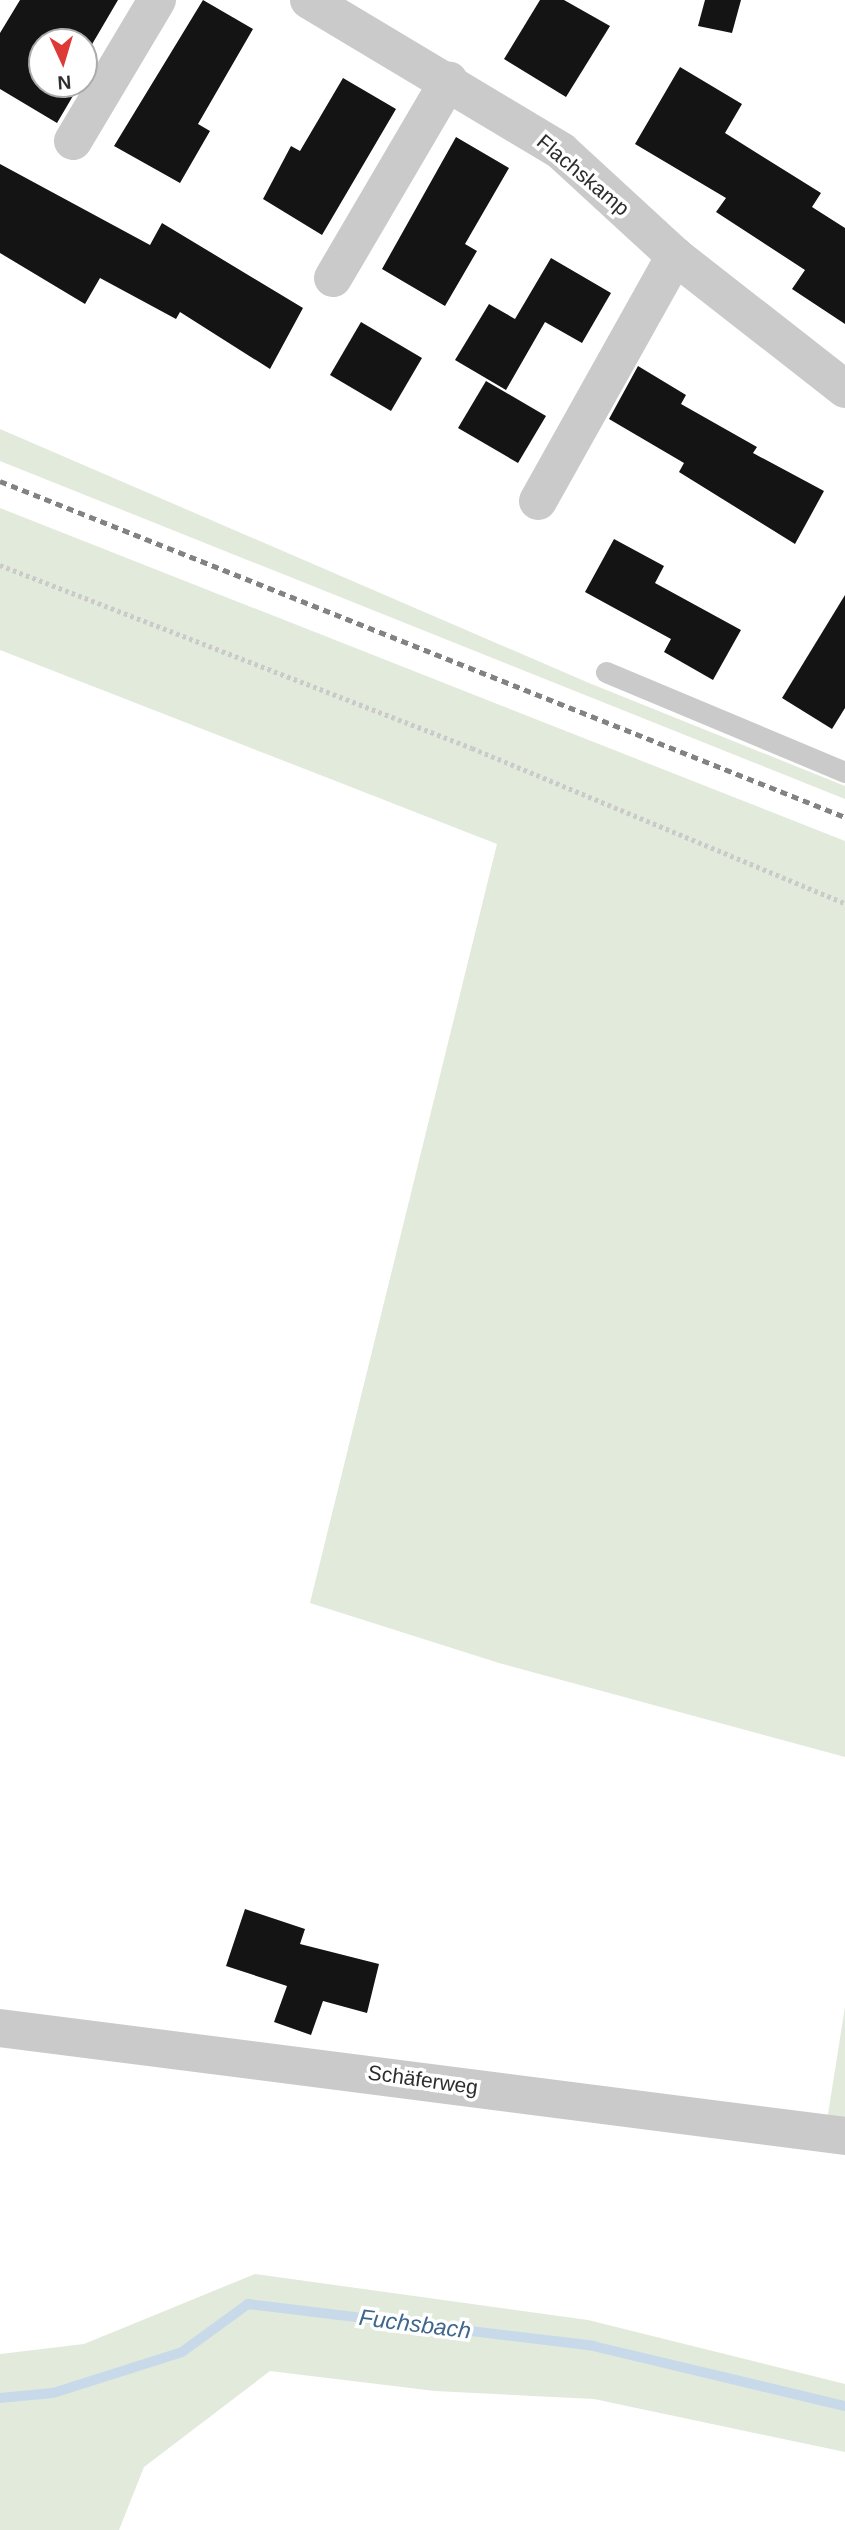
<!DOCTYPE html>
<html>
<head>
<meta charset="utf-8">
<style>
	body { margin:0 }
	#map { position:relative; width:845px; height:2530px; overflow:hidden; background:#fff; font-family:Arial,sans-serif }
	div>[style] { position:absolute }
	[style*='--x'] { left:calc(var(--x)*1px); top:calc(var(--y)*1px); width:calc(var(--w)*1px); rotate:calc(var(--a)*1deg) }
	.green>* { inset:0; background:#e2eadb }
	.stream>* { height:10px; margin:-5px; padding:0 5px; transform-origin:5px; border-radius:5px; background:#c8daea }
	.building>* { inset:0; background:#141414 }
	.path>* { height:4.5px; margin-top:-2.25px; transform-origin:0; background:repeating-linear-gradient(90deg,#cacaca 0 3.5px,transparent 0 7px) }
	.service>* { height:21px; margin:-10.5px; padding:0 10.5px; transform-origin:10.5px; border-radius:10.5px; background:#cacaca }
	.minor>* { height:38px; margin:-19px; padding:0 19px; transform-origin:19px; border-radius:19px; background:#cacaca }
	.rail>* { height:5px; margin-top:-2.5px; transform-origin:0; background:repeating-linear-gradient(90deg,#828282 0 7px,transparent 0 12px) }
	span { translate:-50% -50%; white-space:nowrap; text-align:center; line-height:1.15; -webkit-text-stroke:7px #fff; paint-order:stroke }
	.street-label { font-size:21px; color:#2d2d2d }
	.water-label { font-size:23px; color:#3f678c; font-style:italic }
	.north { position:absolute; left:28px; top:28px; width:70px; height:70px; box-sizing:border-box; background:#fff; border:2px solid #ababab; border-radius:50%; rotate:176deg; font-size:19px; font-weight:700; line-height:28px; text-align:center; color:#2d2d2d }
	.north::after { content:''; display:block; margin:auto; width:24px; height:32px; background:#dd3a37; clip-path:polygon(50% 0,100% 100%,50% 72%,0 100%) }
</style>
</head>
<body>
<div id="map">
	<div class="green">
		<div style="clip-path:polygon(0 429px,589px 683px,845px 786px,845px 799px,0 461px)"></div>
		<div style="clip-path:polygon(0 508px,845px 841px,845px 1757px,499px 1663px,310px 1603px,497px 844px,0 650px)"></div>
		<div style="clip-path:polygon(845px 2007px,845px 2136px,825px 2133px)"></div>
		<div style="clip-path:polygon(255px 2274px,588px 2320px,845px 2384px,845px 2452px,594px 2399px,435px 2391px,270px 2371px,144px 2467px,119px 2530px,0 2530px,0 2354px,84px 2344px)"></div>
	</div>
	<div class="stream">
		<div style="--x:0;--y:2398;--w:53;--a:-5.4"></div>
		<div style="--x:53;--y:2393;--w:135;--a:-17.6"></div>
		<div style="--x:182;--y:2352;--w:82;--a:-36"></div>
		<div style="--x:248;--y:2304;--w:348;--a:6.9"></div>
		<div style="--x:593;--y:2346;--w:259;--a:13.4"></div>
	</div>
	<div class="building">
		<div style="clip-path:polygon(20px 0,118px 0,84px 58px,84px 42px,42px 42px,42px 84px,80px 84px,57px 123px,0 89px,0 33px)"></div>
		<div style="clip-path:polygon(203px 0,253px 29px,198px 124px,210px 131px,180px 183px,114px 146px)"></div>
		<div style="clip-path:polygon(540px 0,564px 0,610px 26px,566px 97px,504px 59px)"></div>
		<div style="clip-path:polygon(705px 0,741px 0,732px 33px,698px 26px)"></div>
		<div style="clip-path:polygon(680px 67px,742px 104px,725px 133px,821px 193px,812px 207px,845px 228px,845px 324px,792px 289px,805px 270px,716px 212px,726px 198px,635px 144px)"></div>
		<div style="clip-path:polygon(343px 78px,396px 109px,322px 235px,263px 199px,291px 146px,300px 151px)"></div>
		<div style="clip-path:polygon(456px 137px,509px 168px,465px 244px,477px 251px,445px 306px,382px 269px)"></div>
		<div style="clip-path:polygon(0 164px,150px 245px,162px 223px,303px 308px,270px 369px,180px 312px,176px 319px,100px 278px,85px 304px,0 253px)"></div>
		<div style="clip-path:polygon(551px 258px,611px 293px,582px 343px,545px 322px,506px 390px,455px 360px,489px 304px,515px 319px)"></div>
		<div style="clip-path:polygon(361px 322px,422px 358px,391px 411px,330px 375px)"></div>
		<div style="clip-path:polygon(638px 366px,686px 395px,681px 404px,757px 447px,753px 453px,824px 491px,795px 544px,679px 472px,684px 463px,609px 419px)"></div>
		<div style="clip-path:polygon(486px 381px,546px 416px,518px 463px,458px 428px)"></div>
		<div style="clip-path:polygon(614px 539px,664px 566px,655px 583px,741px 630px,713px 680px,664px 652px,671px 639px,585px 592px)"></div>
		<div style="clip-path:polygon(845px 595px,845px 708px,832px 729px,782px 698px)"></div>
		<div style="clip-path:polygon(245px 1909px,305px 1929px,300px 1944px,379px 1964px,367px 2013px,323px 2001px,311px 2035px,274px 2022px,287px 1986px,226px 1966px)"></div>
	</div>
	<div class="path">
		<div style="--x:0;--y:565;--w:506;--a:21.19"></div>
		<div style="--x:472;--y:748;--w:404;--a:22.6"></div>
	</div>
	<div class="service">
		<div style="--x:606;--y:672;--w:259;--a:22.7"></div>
	</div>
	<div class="minor">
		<div style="--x:309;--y:0;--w:294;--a:30.9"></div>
		<div style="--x:561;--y:151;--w:155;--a:42.6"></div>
		<div style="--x:675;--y:256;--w:216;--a:38"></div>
		<div style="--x:73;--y:141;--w:164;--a:-59.2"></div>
		<div style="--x:333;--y:278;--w:229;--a:-59.6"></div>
		<div style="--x:538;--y:501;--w:281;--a:-60.8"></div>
		<div style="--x:0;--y:2028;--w:852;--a:7.28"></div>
	</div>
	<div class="rail">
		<div style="--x:0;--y:481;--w:909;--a:21.68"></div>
	</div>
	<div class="street-label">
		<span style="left:583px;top:175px;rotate:40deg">Flachskamp</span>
		<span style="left:423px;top:2080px;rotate:8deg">Schäferweg</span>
	</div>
	<div class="water-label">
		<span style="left:415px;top:2324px;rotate:7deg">Fuchsbach</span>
	</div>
	<div class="north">N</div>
</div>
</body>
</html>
